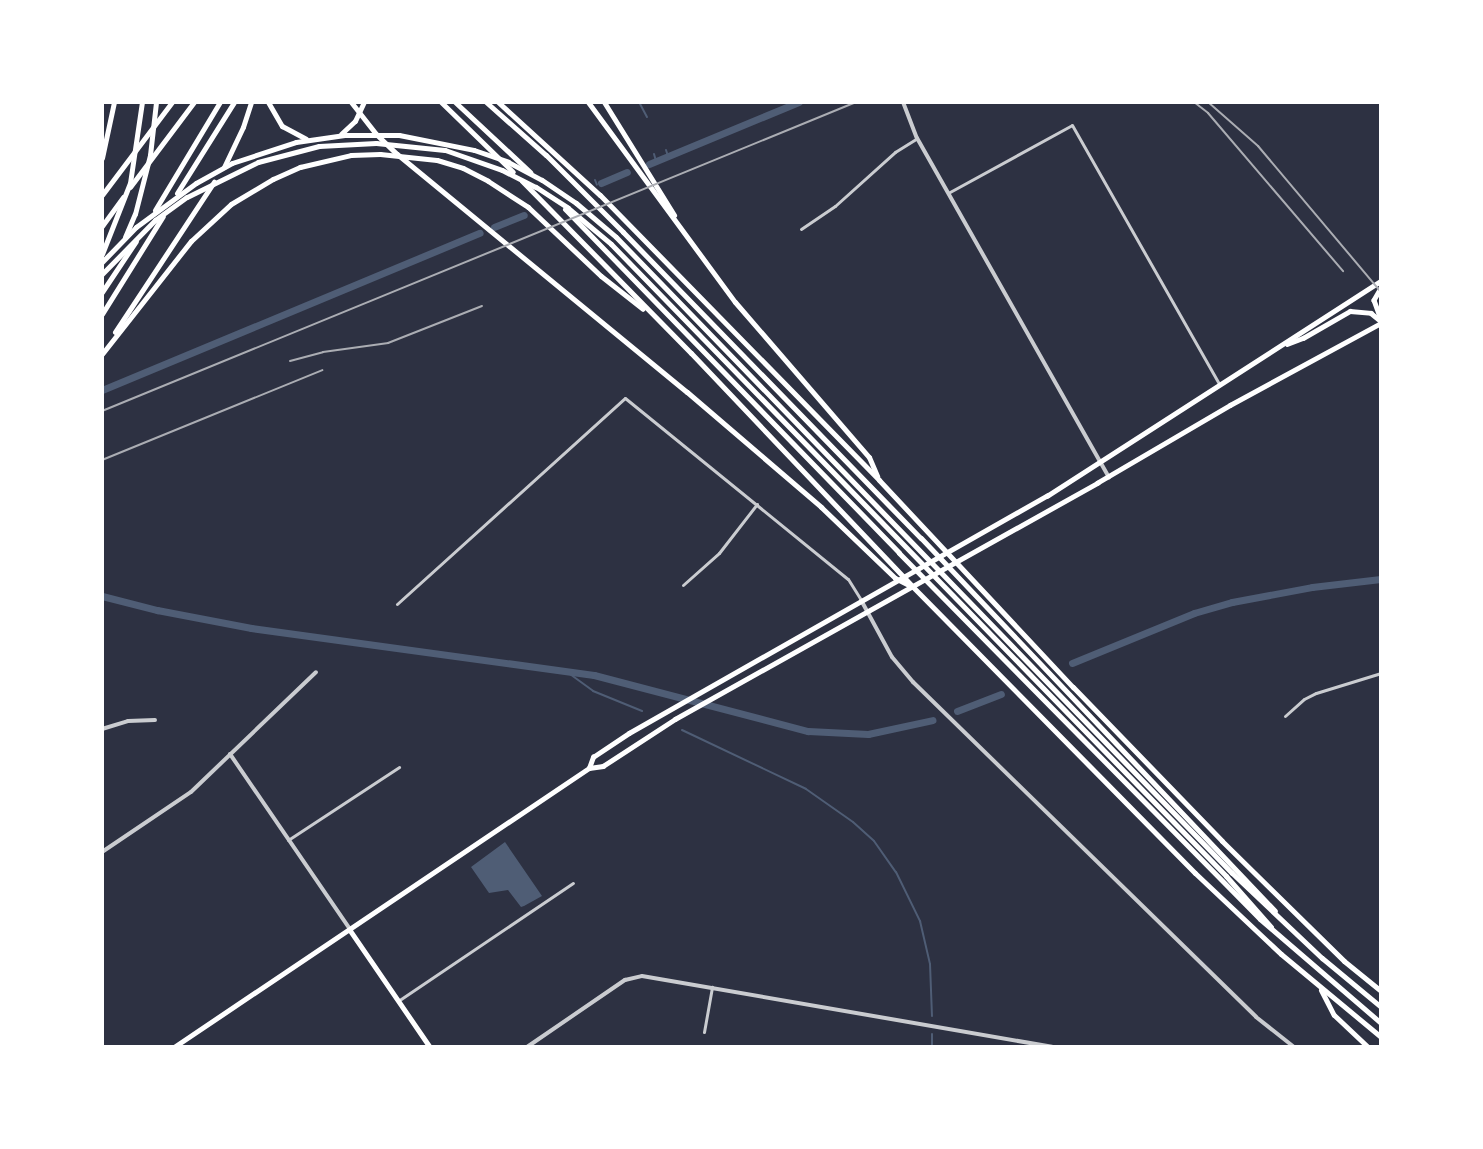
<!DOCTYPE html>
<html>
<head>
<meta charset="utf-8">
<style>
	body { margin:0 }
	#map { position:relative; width:1483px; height:1149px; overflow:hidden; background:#2d3142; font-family:"PT Sans",sans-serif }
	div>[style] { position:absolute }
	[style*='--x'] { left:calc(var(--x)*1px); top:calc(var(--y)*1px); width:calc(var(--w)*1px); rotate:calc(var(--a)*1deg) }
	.water>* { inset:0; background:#4f5d75 }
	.stream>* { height:2px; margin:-1px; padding:0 1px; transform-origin:1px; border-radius:1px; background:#4f5d75 }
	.canal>* { height:7px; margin:-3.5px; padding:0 3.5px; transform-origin:3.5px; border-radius:3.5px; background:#4f5d75 }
	.minor>* { height:3px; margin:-1.5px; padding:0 1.5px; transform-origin:1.5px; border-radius:1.5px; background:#caccd0 }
	.tertiary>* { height:4px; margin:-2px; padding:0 2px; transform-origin:2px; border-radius:2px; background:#caccd0 }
	.secondary>* { height:4.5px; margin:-2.25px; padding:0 2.25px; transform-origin:2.25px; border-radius:2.25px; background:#fff }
	.primary>* { height:4.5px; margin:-2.25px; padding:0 2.25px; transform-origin:2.25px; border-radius:2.25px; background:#fff }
	.motorway>* { height:5px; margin:-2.5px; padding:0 2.5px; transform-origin:2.5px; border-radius:2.5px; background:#fff }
	.rail>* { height:2px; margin:-1px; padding:0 1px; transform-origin:1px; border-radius:1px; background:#abadb3 }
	span { translate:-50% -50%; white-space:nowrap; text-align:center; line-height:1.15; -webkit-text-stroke:5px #fff; paint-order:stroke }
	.frame { position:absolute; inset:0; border:104px solid #fff; pointer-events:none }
</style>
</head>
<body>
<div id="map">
	<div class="water">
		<div style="clip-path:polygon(505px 842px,542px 896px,524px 906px,521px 907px,508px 890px,489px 893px,471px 867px)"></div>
	</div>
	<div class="stream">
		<div style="--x:639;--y:102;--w:17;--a:62"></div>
		<div style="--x:666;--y:150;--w:6;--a:72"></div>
		<div style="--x:654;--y:154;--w:7;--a:74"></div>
		<div style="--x:595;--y:180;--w:5;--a:68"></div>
		<div style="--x:563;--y:669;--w:37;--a:36"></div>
		<div style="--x:593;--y:691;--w:53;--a:22.2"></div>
		<div style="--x:682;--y:730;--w:137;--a:25.4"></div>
		<div style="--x:806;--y:789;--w:57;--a:35.1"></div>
		<div style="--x:853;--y:822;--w:28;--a:42"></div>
		<div style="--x:874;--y:841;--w:38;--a:55"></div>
		<div style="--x:896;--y:872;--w:55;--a:63.9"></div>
		<div style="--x:920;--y:921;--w:44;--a:76.9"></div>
		<div style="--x:930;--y:964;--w:52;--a:87.8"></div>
		<div style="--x:932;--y:1047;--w:13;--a:-90"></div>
	</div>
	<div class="canal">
		<div style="--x:649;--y:164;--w:162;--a:-22.5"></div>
		<div style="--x:601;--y:183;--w:28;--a:-23"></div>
		<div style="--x:494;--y:227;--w:32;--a:-22"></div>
		<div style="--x:102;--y:390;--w:409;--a:-22.6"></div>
		<div style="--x:102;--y:596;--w:57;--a:14.3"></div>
		<div style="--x:157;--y:610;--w:96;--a:10.8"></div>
		<div style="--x:251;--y:628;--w:346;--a:7.8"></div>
		<div style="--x:594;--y:675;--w:221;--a:14.7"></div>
		<div style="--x:808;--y:731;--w:60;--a:2.9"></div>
		<div style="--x:868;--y:734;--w:66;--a:-12.2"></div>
		<div style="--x:1072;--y:663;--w:132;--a:-22.3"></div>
		<div style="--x:1194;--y:613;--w:40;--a:-16"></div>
		<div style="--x:1232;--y:602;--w:81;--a:-10.6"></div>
		<div style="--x:1312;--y:587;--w:69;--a:-6.6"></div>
		<div style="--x:957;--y:711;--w:47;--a:-21.1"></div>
	</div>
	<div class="minor">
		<div style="--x:948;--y:193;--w:141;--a:-28.7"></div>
		<div style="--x:1072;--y:125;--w:298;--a:60.4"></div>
		<div style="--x:801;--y:229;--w:41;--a:-34.1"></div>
		<div style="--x:835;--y:206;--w:81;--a:-42"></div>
		<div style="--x:895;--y:152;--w:26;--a:-32"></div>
		<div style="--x:683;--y:585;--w:48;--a:-41.6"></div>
		<div style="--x:719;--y:553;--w:62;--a:-52.2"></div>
		<div style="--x:397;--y:604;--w:307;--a:-42.1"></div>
		<div style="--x:625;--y:398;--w:287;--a:39.1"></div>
		<div style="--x:848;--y:579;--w:25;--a:58"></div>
		<div style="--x:1285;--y:716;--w:25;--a:-42"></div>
		<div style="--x:1304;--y:699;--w:13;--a:-27"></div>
		<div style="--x:1316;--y:693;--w:68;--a:-17.1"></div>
		<div style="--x:288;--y:840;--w:133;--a:-33.3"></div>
		<div style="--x:398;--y:1001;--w:211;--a:-34"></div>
		<div style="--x:704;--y:1032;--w:46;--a:-79.9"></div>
	</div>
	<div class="tertiary">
		<div style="--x:903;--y:102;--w:39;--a:69"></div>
		<div style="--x:917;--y:138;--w:390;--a:60.5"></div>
		<div style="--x:861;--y:600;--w:65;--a:61.5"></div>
		<div style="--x:892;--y:657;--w:33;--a:50"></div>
		<div style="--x:913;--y:682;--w:479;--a:44.3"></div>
		<div style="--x:1256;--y:1017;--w:48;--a:38.3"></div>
		<div style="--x:102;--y:729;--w:27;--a:-17"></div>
		<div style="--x:128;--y:721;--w:27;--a:-2"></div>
		<div style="--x:230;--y:754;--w:212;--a:55.6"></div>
		<div style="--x:102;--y:852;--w:107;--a:-34"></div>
		<div style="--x:191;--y:792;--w:173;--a:-43.8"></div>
		<div style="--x:527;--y:1047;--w:119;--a:-34.4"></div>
		<div style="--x:625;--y:980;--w:17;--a:-13"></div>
		<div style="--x:642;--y:976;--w:416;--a:9.8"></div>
	</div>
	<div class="secondary">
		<div style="--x:350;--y:930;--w:142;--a:55.6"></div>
	</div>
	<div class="primary">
		<div style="--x:1381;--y:288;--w:14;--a:120"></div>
		<div style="--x:1374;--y:300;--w:20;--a:70"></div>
		<div style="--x:1287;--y:344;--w:17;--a:-21"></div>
		<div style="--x:1303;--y:338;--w:54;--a:-29.9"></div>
		<div style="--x:1350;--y:311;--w:21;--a:5"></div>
		<div style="--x:1371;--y:313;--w:13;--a:39"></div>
		<div style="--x:589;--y:768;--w:12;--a:-70"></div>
		<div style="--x:593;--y:757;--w:43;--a:-33.7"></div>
		<div style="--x:629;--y:733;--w:481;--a:-29.6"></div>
		<div style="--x:1047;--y:496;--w:397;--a:-32.8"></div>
		<div style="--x:174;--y:1047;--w:500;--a:-33.91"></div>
		<div style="--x:589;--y:768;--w:14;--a:-8"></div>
		<div style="--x:603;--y:766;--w:86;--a:-33.1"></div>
		<div style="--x:675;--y:719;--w:484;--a:-29.2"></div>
		<div style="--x:1097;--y:483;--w:154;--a:-30.4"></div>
		<div style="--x:1230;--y:405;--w:172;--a:-28.5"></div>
	</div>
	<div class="motorway">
		<div style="--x:268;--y:102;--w:28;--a:60"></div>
		<div style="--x:282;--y:126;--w:27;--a:28"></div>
		<div style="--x:351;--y:102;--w:41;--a:52"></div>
		<div style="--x:376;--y:134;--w:29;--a:44"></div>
		<div style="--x:397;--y:154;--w:375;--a:39.4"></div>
		<div style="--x:687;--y:392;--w:177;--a:40.6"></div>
		<div style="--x:821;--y:507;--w:103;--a:43.8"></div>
		<div style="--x:895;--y:578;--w:16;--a:27"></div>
		<div style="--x:441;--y:102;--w:100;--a:44.2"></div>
		<div style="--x:455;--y:102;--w:103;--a:43"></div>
		<div style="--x:486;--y:102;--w:80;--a:41.5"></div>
		<div style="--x:546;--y:155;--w:109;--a:45"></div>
		<div style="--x:623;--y:232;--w:427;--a:45.8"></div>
		<div style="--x:921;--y:538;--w:514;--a:46.5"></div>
		<div style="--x:498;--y:102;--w:138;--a:42.4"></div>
		<div style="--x:600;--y:195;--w:399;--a:45.6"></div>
		<div style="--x:879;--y:480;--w:284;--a:46.9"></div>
		<div style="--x:1073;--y:687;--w:214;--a:45.9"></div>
		<div style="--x:1222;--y:841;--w:171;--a:44.5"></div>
		<div style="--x:1344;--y:961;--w:48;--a:39"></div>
		<div style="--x:588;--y:102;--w:248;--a:53.7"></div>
		<div style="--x:735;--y:302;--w:205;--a:49.2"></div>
		<div style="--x:869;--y:457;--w:21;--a:67"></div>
		<div style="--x:604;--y:102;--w:133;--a:58.2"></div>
		<div style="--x:341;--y:134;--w:19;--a:-43"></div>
		<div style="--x:355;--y:121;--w:21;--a:-65"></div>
		<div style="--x:102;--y:158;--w:57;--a:-77.9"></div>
		<div style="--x:224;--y:167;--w:44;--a:-64.6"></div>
		<div style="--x:243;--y:127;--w:26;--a:-72"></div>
		<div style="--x:522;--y:181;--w:241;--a:45.5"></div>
		<div style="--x:691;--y:353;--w:321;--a:46.5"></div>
		<div style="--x:912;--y:586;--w:403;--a:45.4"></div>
		<div style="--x:1195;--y:873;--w:118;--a:43.3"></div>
		<div style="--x:1281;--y:954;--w:130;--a:39.7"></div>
		<div style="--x:130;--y:187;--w:106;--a:-53"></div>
		<div style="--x:177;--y:193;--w:107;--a:-57.9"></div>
		<div style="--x:102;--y:195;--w:116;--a:-53"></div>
		<div style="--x:565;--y:209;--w:479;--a:45.8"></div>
		<div style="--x:899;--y:553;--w:514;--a:45.39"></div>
		<div style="--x:1260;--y:919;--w:160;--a:40.7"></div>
		<div style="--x:155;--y:210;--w:126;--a:-59"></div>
		<div style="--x:102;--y:226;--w:36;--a:-54"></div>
		<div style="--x:125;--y:237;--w:25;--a:-67"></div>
		<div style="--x:135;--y:214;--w:61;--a:-75.7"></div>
		<div style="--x:150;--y:155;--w:53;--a:-83.5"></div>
		<div style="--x:102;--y:254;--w:76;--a:-68.5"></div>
		<div style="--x:130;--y:183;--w:82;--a:-81.6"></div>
		<div style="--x:102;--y:262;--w:49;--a:-45.8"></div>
		<div style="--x:136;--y:227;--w:74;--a:-36.3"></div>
		<div style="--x:196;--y:183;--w:41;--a:-29.1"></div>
		<div style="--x:232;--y:163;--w:67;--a:-18.2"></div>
		<div style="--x:296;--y:142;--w:49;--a:-8.1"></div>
		<div style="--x:345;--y:135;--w:54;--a:0"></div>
		<div style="--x:399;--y:135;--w:76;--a:11.3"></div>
		<div style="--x:474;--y:150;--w:36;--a:19"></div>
		<div style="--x:508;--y:162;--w:38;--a:28"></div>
		<div style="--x:542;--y:180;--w:41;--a:34.1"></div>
		<div style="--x:576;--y:203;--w:52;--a:40.4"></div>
		<div style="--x:616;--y:237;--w:885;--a:45.92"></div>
		<div style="--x:1232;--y:873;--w:124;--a:43.4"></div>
		<div style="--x:1322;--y:958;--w:77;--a:39.7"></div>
		<div style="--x:102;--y:274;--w:76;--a:-45.5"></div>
		<div style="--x:155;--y:220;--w:39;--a:-36"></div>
		<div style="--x:187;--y:197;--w:79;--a:-26.2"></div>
		<div style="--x:258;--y:162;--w:63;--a:-14.7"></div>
		<div style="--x:319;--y:146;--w:57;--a:-3"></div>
		<div style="--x:376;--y:143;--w:69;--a:5.8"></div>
		<div style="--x:445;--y:150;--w:60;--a:19.3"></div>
		<div style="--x:502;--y:170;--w:38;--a:27"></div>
		<div style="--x:536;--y:187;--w:38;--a:33"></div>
		<div style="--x:568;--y:208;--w:56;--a:39.9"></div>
		<div style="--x:611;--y:244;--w:882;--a:45.78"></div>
		<div style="--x:1226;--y:876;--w:68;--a:48.6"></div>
		<div style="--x:102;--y:292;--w:61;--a:-56.3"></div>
		<div style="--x:102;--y:314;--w:115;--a:-58.1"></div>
		<div style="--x:115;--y:332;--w:180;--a:-56.6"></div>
		<div style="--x:102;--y:354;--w:144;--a:-51.8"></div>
		<div style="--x:191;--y:241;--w:54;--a:-42.8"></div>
		<div style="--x:231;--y:204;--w:49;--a:-30.8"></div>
		<div style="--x:273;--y:179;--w:30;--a:-24"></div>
		<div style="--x:300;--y:167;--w:52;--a:-13.2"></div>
		<div style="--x:351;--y:155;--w:29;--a:-2"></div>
		<div style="--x:380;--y:154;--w:57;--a:6"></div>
		<div style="--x:437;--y:160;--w:27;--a:17"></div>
		<div style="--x:463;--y:168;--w:28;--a:27"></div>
		<div style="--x:488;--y:181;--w:48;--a:33"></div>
		<div style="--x:528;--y:207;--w:100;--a:43.4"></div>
		<div style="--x:601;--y:276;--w:53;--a:38.2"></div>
		<div style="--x:1321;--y:990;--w:28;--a:63"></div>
		<div style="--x:1334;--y:1015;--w:47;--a:43.3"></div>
	</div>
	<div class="rail">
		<div style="--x:1194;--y:102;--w:18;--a:38"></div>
		<div style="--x:1208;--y:113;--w:208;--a:49.5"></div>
		<div style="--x:1208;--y:102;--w:67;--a:41.3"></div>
		<div style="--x:1258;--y:146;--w:191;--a:49.9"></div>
		<div style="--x:290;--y:361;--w:34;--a:-15"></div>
		<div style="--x:323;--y:352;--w:66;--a:-7.9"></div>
		<div style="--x:388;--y:343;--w:101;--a:-21.5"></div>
		<div style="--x:102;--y:411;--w:815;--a:-22.28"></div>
		<div style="--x:102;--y:460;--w:238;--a:-22.2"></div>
	</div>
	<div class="frame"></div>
</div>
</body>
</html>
